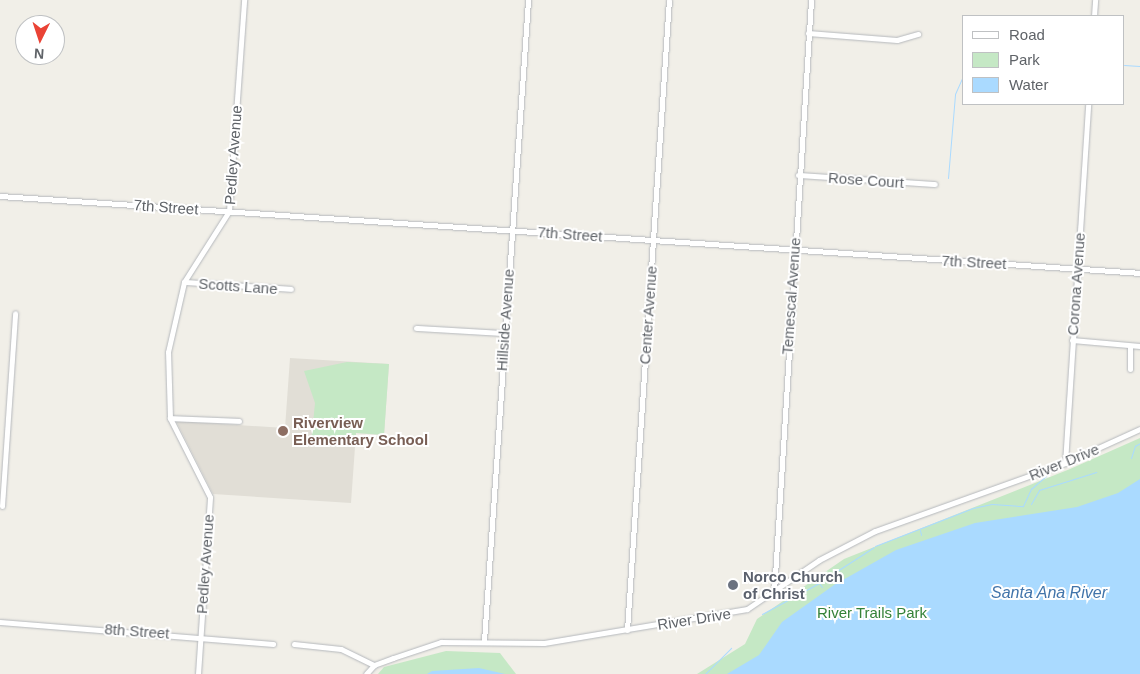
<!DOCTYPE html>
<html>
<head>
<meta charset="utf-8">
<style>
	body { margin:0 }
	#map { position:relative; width:1140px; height:674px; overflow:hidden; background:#f1efe8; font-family:Arial,sans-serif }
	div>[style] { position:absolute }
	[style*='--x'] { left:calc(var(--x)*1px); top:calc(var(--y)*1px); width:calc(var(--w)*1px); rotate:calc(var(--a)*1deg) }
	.education>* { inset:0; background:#e1ded6 }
	.green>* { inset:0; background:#c5e8c5 }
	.water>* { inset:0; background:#aadaff }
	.stream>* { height:1px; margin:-0.5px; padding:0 0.5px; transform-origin:0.5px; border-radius:0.5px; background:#aadaff }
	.roads { filter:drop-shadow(0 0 1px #b5b8bc) drop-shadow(0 0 1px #b5b8bc) }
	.minor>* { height:5px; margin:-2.5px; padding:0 2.5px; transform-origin:2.5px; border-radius:2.5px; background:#fff }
	.dots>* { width:14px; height:14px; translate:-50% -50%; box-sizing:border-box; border:2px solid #fff; border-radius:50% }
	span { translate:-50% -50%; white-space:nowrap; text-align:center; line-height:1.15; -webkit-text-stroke:4px #fff; paint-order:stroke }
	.street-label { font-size:15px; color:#5f6368 }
	.education-label { font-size:15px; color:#785e54; font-weight:700 }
	.left { translate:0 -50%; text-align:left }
	.worship-label { font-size:15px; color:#5b616d; font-weight:700 }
	.park-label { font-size:15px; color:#348238 }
	.water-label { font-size:16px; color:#4174aa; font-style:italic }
	.legend { position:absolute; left:962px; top:15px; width:162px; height:90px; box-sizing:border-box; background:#fff; border:1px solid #bfc1c3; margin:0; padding:6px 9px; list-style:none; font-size:15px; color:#5f6368 }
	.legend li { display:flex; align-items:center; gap:10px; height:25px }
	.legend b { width:25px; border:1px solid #bfc1c3 }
	.north { position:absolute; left:15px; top:15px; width:50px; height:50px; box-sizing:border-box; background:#fff; border:1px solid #bfc1c3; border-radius:50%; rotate:184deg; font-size:14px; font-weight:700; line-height:20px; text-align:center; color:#5f6368 }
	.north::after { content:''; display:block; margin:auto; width:18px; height:22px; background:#ea4335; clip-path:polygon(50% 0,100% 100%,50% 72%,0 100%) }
</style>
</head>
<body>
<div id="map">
	<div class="education">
		<div style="clip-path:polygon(290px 358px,389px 364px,384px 435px,356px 433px,351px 503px,213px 494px,176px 421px,285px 428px)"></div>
	</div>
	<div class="green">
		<div style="clip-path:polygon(347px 362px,389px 364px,384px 435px,356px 433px,355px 446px,311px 443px,315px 403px,304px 371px)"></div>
		<div style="clip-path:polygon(1140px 438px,1140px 505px,930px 674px,697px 674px,745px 644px,757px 619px,844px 559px,1070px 469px)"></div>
		<div style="clip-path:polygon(446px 651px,500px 653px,516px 674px,378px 674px,384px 667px)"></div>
	</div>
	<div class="water">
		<div style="clip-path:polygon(1140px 479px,1140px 674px,727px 674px,759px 655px,782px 622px,834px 585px,896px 550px,975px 523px,1077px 507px,1118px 493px)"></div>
		<div style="clip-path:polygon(479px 668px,505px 674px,427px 674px,432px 671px)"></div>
	</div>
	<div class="stream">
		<div style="--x:1124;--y:65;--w:16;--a:4"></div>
		<div style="--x:948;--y:178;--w:84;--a:-85.2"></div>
		<div style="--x:955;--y:94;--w:22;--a:-66"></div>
		<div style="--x:1131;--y:458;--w:13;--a:-72"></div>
		<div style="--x:1135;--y:446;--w:6;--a:-31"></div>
		<div style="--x:1031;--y:504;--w:16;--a:-60"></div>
		<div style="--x:1039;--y:490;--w:60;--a:-17.5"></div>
		<div style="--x:920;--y:530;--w:5;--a:79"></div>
		<div style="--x:875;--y:546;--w:105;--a:-21.2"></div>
		<div style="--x:973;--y:508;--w:19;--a:-12"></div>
		<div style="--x:992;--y:504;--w:31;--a:4"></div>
		<div style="--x:1023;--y:506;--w:19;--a:-65"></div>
		<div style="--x:1031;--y:489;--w:20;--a:-41"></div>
		<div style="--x:820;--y:582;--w:64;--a:-32.9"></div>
		<div style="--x:762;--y:614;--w:65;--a:-28.5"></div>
		<div style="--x:819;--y:583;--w:5;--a:53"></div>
		<div style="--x:705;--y:674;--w:37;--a:-45"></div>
	</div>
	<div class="roads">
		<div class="minor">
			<div style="--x:1094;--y:16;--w:16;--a:-86"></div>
			<div style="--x:808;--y:33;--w:89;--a:4.5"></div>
			<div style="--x:897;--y:40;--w:22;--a:-16"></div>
			<div style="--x:798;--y:175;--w:137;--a:3.8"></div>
			<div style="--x:0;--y:196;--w:1143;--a:3.86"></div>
			<div style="--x:184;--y:282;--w:107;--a:3.7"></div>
			<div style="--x:416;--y:328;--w:88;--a:3.3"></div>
			<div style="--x:1072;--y:340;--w:68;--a:5"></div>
			<div style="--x:1130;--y:369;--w:23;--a:-90"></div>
			<div style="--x:170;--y:418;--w:69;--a:2.5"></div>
			<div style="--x:1065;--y:463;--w:360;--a:-86.3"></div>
			<div style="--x:2;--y:506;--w:193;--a:-86.1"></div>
			<div style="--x:774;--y:592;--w:593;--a:-86.42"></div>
			<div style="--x:0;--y:622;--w:274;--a:4.6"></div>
			<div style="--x:627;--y:630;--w:631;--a:-86.19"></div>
			<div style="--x:484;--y:641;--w:643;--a:-86.07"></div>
			<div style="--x:294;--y:644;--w:47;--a:6.1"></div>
			<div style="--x:341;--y:649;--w:37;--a:26"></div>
			<div style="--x:198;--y:674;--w:177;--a:-86.1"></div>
			<div style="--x:210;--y:497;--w:89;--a:-116.9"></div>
			<div style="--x:170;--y:418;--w:66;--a:-91.7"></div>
			<div style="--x:168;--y:352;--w:72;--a:-77.1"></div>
			<div style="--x:184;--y:282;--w:84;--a:-57.6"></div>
			<div style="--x:229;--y:211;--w:212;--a:-85.9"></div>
			<div style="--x:366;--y:674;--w:12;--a:-48"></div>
			<div style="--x:374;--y:665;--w:20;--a:-20"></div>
			<div style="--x:393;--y:658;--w:51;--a:-18.4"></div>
			<div style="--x:441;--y:642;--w:103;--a:0.6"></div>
			<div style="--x:544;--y:643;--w:206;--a:-9.5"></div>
			<div style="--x:747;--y:609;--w:87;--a:-34.2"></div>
			<div style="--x:819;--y:560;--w:63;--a:-27.4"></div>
			<div style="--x:875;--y:531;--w:202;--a:-19.7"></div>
			<div style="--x:1065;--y:463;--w:82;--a:-24.4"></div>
		</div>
	</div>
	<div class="dots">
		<div style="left:283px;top:431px;background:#8d6e63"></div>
		<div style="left:733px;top:585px;background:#6b7280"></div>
	</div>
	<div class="street-label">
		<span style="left:233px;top:155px;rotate:-86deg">Pedley Avenue</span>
		<span style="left:866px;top:180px;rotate:4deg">Rose Court</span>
		<span style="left:166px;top:207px;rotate:4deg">7th Street</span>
		<span style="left:570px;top:234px;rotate:4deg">7th Street</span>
		<span style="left:974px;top:262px;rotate:3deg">7th Street</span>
		<span style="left:1076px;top:284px;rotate:-86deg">Corona Avenue</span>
		<span style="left:238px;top:286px;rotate:4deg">Scotts Lane</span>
		<span style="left:791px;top:296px;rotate:-86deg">Temescal Avenue</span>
		<span style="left:648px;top:315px;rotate:-86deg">Center Avenue</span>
		<span style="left:505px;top:320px;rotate:-86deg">Hillside Avenue</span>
		<span style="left:1064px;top:462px;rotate:-22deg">River Drive</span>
		<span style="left:205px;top:564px;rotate:-86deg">Pedley Avenue</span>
		<span style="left:694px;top:619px;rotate:-9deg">River Drive</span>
		<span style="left:137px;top:631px;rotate:4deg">8th Street</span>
	</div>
	<div class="education-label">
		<span class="left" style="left:293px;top:431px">Riverview<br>Elementary School</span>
	</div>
	<div class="worship-label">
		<span class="left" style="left:743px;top:585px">Norco Church<br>of Christ</span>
	</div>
	<div class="park-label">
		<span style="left:872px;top:613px">River Trails Park</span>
	</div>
	<div class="water-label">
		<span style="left:1049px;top:593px">Santa Ana River</span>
	</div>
	<ul class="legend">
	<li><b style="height:6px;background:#fff"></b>Road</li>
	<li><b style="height:14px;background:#c5e8c5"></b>Park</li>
	<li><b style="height:14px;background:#aadaff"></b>Water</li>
	</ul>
	<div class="north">N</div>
</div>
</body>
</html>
